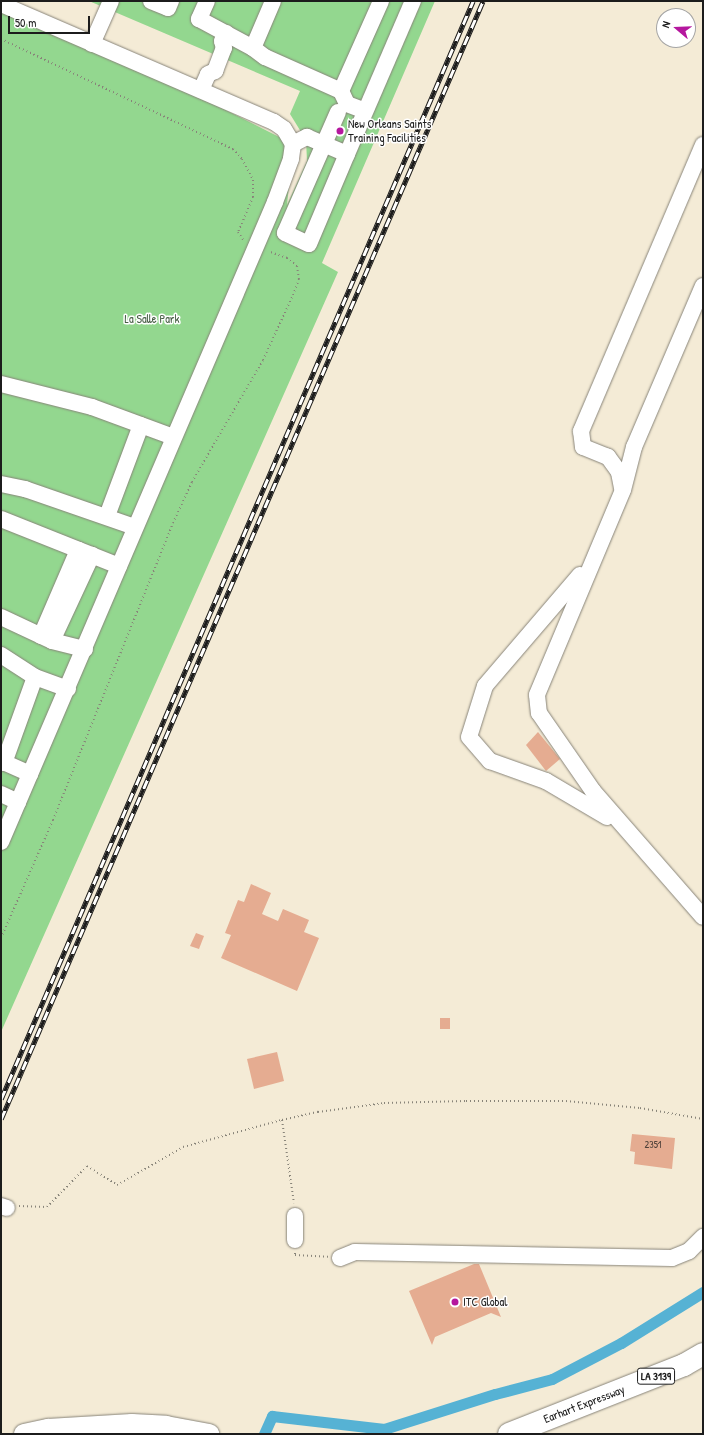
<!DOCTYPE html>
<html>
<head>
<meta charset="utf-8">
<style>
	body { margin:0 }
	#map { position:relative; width:704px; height:1435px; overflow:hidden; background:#f4ebd6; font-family:"Patrick Hand",sans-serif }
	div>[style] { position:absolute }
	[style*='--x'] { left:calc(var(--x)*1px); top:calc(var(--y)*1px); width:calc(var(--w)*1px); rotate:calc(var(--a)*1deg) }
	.green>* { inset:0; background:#93d78f }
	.canal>* { height:11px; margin:-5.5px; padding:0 5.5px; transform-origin:5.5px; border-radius:5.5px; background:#56b2d4 }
	.building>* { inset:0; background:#e5ac91 }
	.path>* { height:2px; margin-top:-1px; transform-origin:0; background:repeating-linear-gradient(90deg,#888479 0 1px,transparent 0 4px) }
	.roads { filter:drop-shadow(0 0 1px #888479) drop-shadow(0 0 1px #888479) }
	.minor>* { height:16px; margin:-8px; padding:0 8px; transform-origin:8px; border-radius:8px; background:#fff }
	.major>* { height:20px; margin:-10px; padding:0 10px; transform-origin:10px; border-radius:10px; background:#fff }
	.highway>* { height:22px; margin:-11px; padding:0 11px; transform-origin:11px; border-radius:11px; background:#fff }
	.rail>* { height:4.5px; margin-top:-2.25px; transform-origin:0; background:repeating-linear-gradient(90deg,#fff 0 9px,#1c1c1c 0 18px); box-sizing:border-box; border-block:1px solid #1c1c1c }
	.dots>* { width:11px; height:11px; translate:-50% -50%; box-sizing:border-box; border:2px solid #fff; border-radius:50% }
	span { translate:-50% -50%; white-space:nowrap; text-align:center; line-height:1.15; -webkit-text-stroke:3px #fff; paint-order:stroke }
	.number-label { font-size:10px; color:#4e4039 }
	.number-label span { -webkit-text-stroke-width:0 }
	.shield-label span { padding:1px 3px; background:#fff; border:1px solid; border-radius:3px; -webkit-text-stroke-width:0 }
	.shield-label { font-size:11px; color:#1c1c1c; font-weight:700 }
	.poi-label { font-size:12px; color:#1c1c1c }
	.left { translate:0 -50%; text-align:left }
	.park-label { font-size:12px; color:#465d44 }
	.street-label { font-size:12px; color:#1c1c1c }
	.frame { position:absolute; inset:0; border:2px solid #1c1c1c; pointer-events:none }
	.north { position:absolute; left:656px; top:8px; width:40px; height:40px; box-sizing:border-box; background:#fff; border:1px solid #a4a4a4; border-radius:50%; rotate:289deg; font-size:11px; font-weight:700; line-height:16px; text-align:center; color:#1c1c1c }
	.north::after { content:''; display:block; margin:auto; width:14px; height:18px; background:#b5179e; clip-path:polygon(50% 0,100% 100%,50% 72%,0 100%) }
	.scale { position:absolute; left:8px; top:16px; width:82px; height:18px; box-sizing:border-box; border:2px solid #1c1c1c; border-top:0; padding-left:5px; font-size:12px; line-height:14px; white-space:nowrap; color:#1c1c1c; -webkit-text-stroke:3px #fff; paint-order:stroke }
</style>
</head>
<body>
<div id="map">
	<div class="green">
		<div style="clip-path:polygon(1px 1px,10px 1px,293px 144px,287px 205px,307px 161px,306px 140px,290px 114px,300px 91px,89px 1px,435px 1px,322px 263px,338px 272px,1px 1032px)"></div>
	</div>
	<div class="canal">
		<div style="--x:264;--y:1434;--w:20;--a:-66"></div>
		<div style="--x:272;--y:1416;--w:113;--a:6.6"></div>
		<div style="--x:384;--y:1429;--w:116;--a:-17.5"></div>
		<div style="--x:495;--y:1394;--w:59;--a:-14.7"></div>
		<div style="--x:552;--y:1379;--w:78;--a:-27.6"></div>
		<div style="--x:621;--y:1343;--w:97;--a:-31.9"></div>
	</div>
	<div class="building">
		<div style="clip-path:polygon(538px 732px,560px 759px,546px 771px,526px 745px)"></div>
		<div style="clip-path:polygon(251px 884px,271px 893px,262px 914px,278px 921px,283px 909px,309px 920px,304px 932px,319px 938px,297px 991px,221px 958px,231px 935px,225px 933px,238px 900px,244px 902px)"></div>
		<div style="clip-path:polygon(196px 933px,204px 936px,199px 949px,190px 946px)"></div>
		<div style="clip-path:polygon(440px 1018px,450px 1018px,450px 1029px,440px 1029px)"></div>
		<div style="clip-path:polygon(277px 1052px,284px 1081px,254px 1089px,247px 1059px)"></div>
		<div style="clip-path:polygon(632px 1134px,675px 1138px,672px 1169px,634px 1164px,635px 1152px,630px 1151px)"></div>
		<div style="clip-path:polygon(474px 1264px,479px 1264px,501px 1317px,491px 1313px,435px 1337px,432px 1345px,409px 1291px)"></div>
	</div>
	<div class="path">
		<div style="--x:1;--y:39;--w:257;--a:25.4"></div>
		<div style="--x:233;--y:149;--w:13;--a:48"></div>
		<div style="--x:242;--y:159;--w:24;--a:62"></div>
		<div style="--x:253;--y:180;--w:17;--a:90"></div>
		<div style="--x:253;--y:197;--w:38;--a:113"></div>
		<div style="--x:238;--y:232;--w:11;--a:56"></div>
		<div style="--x:1;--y:938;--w:129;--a:-66.2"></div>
		<div style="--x:53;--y:820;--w:320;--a:-68"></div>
		<div style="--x:173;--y:523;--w:45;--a:-65.1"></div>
		<div style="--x:192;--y:482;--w:141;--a:-59.8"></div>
		<div style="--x:263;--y:360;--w:72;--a:-65.2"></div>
		<div style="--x:293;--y:295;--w:17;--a:-69"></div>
		<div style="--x:299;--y:279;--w:13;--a:-99"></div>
		<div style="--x:297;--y:266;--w:13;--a:-141"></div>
		<div style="--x:287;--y:258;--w:20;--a:-160"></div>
		<div style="--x:282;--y:1120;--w:37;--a:-13"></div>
		<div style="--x:318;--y:1112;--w:67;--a:-7.8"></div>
		<div style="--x:384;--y:1103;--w:82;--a:-1.4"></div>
		<div style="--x:466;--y:1101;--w:100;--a:0"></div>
		<div style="--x:566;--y:1101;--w:74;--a:5.4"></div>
		<div style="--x:640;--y:1108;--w:64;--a:9.9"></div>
		<div style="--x:19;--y:1206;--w:28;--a:2"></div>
		<div style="--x:47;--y:1207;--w:57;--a:-45.7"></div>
		<div style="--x:87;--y:1166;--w:36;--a:32"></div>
		<div style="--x:117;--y:1185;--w:76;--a:-29.9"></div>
		<div style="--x:183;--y:1147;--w:103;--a:-15.3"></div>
		<div style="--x:282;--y:1120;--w:84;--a:81.8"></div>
		<div style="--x:295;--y:1253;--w:2;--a:90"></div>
		<div style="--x:295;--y:1255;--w:33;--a:3"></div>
	</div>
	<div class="roads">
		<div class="minor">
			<div style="--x:151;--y:1;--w:18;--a:22"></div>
			<div style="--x:168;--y:8;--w:8;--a:-67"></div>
			<div style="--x:207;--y:1;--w:20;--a:114"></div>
			<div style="--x:199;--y:19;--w:61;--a:28.2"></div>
			<div style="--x:253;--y:48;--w:15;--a:37"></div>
			<div style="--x:265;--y:57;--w:83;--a:24.1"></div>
			<div style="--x:341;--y:91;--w:14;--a:65"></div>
			<div style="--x:347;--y:104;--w:19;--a:21"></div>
			<div style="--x:1;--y:4;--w:297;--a:23.4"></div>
			<div style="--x:274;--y:122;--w:12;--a:35"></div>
			<div style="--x:284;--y:129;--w:17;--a:59"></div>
			<div style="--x:293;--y:144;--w:15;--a:98"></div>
			<div style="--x:291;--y:159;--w:46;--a:110.4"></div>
			<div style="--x:275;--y:202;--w:696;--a:113.18"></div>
			<div style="--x:92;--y:44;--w:47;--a:-66.2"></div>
			<div style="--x:253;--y:48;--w:51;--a:-66.9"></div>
			<div style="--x:201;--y:90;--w:17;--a:-66"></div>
			<div style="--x:208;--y:74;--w:8;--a:-23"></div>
			<div style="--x:215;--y:71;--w:25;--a:-69"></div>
			<div style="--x:224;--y:48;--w:7;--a:-106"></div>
			<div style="--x:222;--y:41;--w:9;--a:-63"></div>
			<div style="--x:341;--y:91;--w:98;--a:-66"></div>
			<div style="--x:338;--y:112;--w:132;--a:113.7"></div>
			<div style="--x:285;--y:233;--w:26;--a:25"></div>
			<div style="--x:309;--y:244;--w:98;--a:-67.1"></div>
			<div style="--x:293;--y:144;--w:16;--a:-27"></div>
			<div style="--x:307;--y:137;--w:43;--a:23"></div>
			<div style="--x:347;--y:154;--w:167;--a:-66.7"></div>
			<div style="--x:703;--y:286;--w:175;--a:113.2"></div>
			<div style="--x:634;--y:447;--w:44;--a:104.3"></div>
			<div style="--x:623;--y:490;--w:222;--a:112.8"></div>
			<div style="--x:537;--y:695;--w:18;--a:84"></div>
			<div style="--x:539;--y:713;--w:95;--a:55.3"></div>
			<div style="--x:593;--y:791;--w:167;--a:48.9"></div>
			<div style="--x:1;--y:384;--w:94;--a:14.2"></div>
			<div style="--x:92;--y:407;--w:86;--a:20.3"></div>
			<div style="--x:1;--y:484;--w:25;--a:12"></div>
			<div style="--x:25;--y:489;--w:116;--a:19.1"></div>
			<div style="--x:622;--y:488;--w:16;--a:-101"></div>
			<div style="--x:619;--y:472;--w:19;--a:-126"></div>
			<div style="--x:608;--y:457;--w:27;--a:-158"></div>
			<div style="--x:583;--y:447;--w:16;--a:-97"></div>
			<div style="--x:581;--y:431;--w:311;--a:-66.9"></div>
			<div style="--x:107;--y:516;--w:97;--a:-69.5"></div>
			<div style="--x:1;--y:519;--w:127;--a:21.7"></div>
			<div style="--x:580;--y:575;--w:146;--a:130.6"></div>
			<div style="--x:485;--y:686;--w:53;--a:107.4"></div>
			<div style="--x:469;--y:737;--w:32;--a:49"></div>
			<div style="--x:490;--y:761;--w:59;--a:19.7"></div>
			<div style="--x:546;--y:781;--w:71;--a:30.5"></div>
			<div style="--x:1;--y:617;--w:56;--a:25.2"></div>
			<div style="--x:52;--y:641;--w:34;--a:14"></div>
			<div style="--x:41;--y:636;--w:94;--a:-66.7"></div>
			<div style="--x:52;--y:641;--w:95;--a:-65.1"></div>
			<div style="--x:1;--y:655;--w:40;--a:32.9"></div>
			<div style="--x:35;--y:677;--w:35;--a:20"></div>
			<div style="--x:1;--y:761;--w:32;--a:24"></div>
			<div style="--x:4;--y:763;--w:91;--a:-70.2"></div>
			<div style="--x:1;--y:794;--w:19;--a:25"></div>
			<div style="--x:1;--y:1206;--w:6;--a:18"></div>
			<div style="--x:295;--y:1240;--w:24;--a:-90"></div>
			<div style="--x:340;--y:1258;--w:16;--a:-22"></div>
			<div style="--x:355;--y:1252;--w:317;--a:1.1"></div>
			<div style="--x:672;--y:1258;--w:18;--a:-22"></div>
			<div style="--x:689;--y:1251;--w:20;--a:-45"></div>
		</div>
		<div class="major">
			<div style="--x:24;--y:1434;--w:25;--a:-12"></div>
			<div style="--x:48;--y:1429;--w:84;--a:-3.4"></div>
			<div style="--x:132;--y:1424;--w:34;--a:3"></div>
			<div style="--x:166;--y:1426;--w:44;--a:10.5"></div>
		</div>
		<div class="highway">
			<div style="--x:509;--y:1434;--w:188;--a:-21.5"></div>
			<div style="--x:684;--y:1365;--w:22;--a:-30"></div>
		</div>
	</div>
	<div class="rail">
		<div style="--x:1;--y:1099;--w:1195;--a:-66.74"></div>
		<div style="--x:1;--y:1119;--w:1217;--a:-66.68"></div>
	</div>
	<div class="dots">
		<div style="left:340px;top:131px;background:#b5179e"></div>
		<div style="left:455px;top:1302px;background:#b5179e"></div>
	</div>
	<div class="number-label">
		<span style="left:653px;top:1145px">2351</span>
	</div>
	<div class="shield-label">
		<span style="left:656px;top:1376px">LA 3139</span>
	</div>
	<div class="poi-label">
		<span class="left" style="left:348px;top:131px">New Orleans Saints<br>Training Facilities</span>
		<span class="left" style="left:463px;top:1302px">ITC Global</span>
	</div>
	<div class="park-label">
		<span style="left:152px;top:319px">La Salle Park</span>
	</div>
	<div class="street-label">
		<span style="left:584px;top:1404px;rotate:-21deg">Earhart Expressway</span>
	</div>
	<div class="frame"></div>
	<div class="north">N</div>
	<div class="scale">50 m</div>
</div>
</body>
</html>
